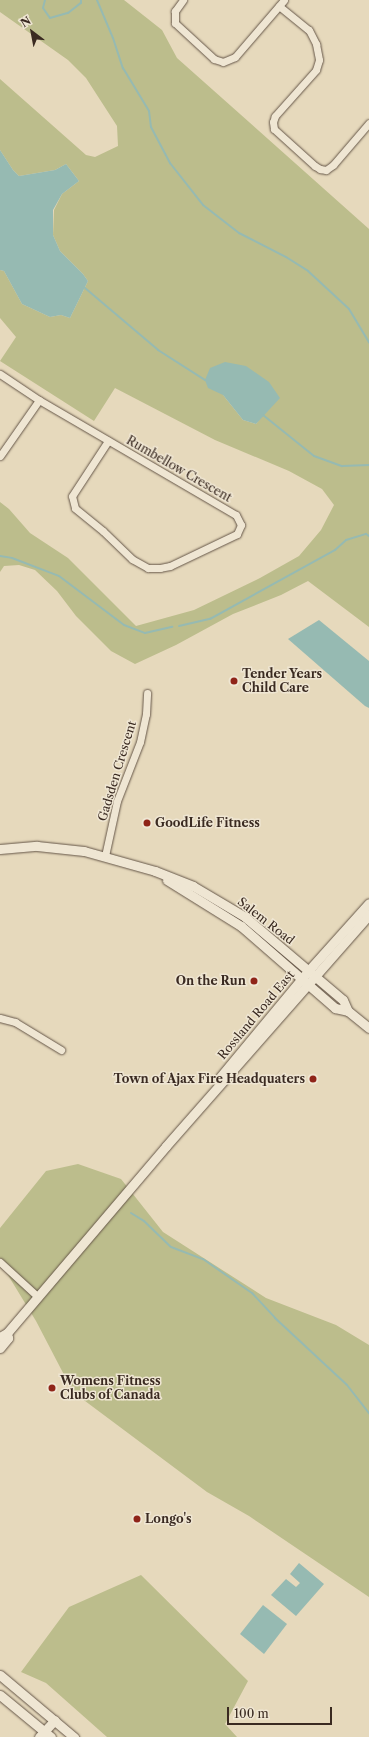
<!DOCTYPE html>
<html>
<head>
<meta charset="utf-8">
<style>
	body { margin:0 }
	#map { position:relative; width:369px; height:1737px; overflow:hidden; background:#e6d9bc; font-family:"Libre Caslon Text",serif }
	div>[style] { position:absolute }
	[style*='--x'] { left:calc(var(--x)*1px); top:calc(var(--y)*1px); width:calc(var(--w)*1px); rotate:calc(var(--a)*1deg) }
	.green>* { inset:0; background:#bcbd8c }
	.water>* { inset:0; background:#96bab2 }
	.stream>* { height:2px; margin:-1px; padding:0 1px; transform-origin:1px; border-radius:1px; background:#96bab2 }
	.roads { filter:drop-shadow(0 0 1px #655648) drop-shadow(0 0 1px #655648) }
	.street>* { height:7px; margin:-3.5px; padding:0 3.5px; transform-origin:3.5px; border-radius:3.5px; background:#efe6d3 }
	.secondary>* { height:9px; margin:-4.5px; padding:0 4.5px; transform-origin:4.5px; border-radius:4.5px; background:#efe6d3 }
	.dots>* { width:11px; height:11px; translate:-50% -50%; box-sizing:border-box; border:2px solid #efe6d3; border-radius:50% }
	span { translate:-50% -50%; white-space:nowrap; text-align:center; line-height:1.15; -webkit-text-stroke:3px #efe6d3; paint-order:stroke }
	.street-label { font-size:12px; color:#3a2a21 }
	.poi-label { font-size:12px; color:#3a2a21; font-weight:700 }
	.left { translate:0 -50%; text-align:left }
	.right { translate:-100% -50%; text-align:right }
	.north { position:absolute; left:12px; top:12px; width:40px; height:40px; -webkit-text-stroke:3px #efe6d3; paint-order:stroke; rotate:328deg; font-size:11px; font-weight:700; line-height:16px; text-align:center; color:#3a2a21 }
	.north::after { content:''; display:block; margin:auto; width:14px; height:18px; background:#3a2a21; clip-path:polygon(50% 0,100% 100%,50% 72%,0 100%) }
	.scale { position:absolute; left:227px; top:1707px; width:105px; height:18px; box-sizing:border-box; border:2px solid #3a2a21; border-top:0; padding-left:5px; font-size:12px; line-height:14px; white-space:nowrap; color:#3a2a21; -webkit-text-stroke:3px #efe6d3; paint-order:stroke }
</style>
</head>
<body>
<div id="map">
	<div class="green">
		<div style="clip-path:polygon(evenodd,0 0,124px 0,162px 30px,177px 58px,369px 229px,369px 627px,308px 581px,281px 595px,233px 614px,176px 645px,135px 664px,111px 651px,76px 616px,57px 591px,35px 570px,19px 565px,4px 566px,0 572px,0 502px,9px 509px,30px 533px,68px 558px,136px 626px,194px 610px,260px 578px,299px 556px,321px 530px,334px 505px,322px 489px,289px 471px,215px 440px,115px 388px,94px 421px,0 361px,16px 337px,0 318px,0 270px,4px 271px,22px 304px,50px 317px,61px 315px,70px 318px,88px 281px,83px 274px,60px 251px,53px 235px,54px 210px,62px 194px,79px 181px,66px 164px,55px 170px,19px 176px,13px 170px,0 150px,0 79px,86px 155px,95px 157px,118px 146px,117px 126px,86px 78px,68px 60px,0 12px,0 0,223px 395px,263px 415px,256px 424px,243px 420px,223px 395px)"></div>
		<div style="clip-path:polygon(78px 1164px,121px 1179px,163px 1232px,266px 1298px,336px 1325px,369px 1345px,369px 1597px,249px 1516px,207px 1492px,73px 1392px,36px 1321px,0 1262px,0 1228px,46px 1171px)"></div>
		<div style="clip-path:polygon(141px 1575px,248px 1681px,225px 1724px,237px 1737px,107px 1737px,46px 1683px,21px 1672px,69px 1607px)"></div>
	</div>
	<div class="water">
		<div style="clip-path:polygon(0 150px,13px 170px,19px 176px,55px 170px,66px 164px,79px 181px,62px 194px,53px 210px,53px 235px,60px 251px,83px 274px,88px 281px,70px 318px,61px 315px,50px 317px,22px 304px,4px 271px,0 270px)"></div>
		<div style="clip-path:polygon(225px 362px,246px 366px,269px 382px,280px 398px,256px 424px,243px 420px,223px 395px,208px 388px,205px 380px,210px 368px)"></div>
		<div style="clip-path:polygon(319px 620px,369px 661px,369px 708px,365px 706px,288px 639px)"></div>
		<div style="clip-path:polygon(299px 1563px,324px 1584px,296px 1616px,271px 1595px,286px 1579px,296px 1587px,300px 1583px,290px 1574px)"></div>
		<div style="clip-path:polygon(263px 1605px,287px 1624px,264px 1654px,240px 1634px)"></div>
	</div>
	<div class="stream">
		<div style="--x:45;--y:0;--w:8;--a:104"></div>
		<div style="--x:43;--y:8;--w:12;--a:55"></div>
		<div style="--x:50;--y:18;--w:19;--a:-16"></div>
		<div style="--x:68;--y:13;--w:16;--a:-38"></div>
		<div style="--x:81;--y:3;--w:3;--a:-90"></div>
		<div style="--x:97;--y:0;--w:41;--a:67.2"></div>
		<div style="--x:113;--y:38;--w:32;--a:72"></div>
		<div style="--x:123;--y:68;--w:50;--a:58.8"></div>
		<div style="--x:149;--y:111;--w:16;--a:83"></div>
		<div style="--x:151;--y:127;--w:41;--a:62.2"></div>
		<div style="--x:170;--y:163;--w:53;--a:51.8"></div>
		<div style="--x:203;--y:205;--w:46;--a:37.9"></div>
		<div style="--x:239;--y:233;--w:53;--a:27.1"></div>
		<div style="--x:286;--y:257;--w:26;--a:32"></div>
		<div style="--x:308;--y:271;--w:56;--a:42.8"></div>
		<div style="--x:349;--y:309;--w:39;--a:59"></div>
		<div style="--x:85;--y:288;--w:96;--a:40.3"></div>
		<div style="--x:158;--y:350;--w:56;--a:32.6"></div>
		<div style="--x:263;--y:415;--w:65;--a:38.8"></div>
		<div style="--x:314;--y:456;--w:30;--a:20"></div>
		<div style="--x:342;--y:466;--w:27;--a:-2"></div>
		<div style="--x:0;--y:556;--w:12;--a:9"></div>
		<div style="--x:12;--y:558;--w:50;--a:21"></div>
		<div style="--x:59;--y:576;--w:81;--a:37"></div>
		<div style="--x:124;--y:625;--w:22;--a:21"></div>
		<div style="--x:145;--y:633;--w:28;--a:-13"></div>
		<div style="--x:179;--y:626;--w:32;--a:-13"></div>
		<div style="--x:210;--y:619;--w:143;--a:-28.9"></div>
		<div style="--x:335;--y:550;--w:15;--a:-42"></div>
		<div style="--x:346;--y:540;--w:21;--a:-17"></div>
		<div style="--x:366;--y:534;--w:4;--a:34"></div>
		<div style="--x:131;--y:1213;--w:15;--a:32"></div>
		<div style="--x:144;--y:1221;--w:37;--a:44"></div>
		<div style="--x:171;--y:1247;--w:34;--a:21"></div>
		<div style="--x:203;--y:1259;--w:60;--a:34.8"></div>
		<div style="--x:252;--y:1293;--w:34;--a:47"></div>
		<div style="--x:275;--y:1318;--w:98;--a:42.9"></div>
		<div style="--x:347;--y:1385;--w:36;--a:52"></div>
	</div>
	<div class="roads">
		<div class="street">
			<div style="--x:183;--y:0;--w:14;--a:126"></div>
			<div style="--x:175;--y:11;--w:12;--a:90"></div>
			<div style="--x:175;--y:23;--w:53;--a:42.7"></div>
			<div style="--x:214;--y:59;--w:9;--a:18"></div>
			<div style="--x:223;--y:62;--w:13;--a:-23"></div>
			<div style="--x:235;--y:57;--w:75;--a:-49.3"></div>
			<div style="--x:279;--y:6;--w:38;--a:39"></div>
			<div style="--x:309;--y:30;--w:16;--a:63"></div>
			<div style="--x:316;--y:44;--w:16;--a:79"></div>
			<div style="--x:319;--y:60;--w:10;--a:107"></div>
			<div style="--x:316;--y:70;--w:62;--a:131.7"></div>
			<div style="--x:275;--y:116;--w:6;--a:108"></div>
			<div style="--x:273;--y:122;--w:7;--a:82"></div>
			<div style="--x:274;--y:129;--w:55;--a:42.1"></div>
			<div style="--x:315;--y:166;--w:6;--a:31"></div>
			<div style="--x:320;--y:169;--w:6;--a:9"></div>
			<div style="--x:326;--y:170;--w:9;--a:-36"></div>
			<div style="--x:333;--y:165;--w:55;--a:-49.4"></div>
			<div style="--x:0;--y:374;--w:47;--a:33.7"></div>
			<div style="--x:39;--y:400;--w:228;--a:30.3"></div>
			<div style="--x:236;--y:515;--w:11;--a:63"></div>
			<div style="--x:241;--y:525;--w:10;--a:114"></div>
			<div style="--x:237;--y:534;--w:74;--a:154.5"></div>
			<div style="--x:170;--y:566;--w:10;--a:169"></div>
			<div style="--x:160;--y:568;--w:12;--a:180"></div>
			<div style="--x:148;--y:568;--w:18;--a:-151"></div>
			<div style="--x:132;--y:559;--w:40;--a:-136"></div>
			<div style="--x:103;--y:531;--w:36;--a:-141"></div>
			<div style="--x:75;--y:508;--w:12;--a:-104"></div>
			<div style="--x:72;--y:496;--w:66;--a:-56.8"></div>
			<div style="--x:0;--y:456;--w:68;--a:-55.1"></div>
			<div style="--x:105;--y:856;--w:56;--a:-77.7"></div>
			<div style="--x:117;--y:801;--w:63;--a:-68.7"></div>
			<div style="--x:140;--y:742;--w:29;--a:-78"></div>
			<div style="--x:146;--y:714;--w:21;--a:-87"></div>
			<div style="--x:0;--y:1018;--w:16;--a:15"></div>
			<div style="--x:15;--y:1022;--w:54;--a:31.3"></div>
			<div style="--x:0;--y:1262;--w:52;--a:42.6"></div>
		</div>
		<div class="secondary">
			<div style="--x:0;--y:849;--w:37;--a:-5"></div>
			<div style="--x:37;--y:846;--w:47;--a:6.1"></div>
			<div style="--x:84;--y:851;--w:74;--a:15.7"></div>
			<div style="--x:155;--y:871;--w:41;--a:21.5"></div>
			<div style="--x:193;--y:886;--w:61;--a:30.8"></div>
			<div style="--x:245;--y:917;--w:128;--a:40.3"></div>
			<div style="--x:343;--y:1000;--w:12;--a:66"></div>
			<div style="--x:167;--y:880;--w:87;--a:31.9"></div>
			<div style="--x:241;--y:926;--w:125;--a:41.1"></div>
			<div style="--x:335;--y:1008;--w:13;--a:13"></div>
			<div style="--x:348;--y:1011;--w:27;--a:39"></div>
			<div style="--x:220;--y:1077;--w:138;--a:-50.3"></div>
			<div style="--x:308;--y:971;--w:91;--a:-48.1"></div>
			<div style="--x:0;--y:1337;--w:8;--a:-30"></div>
			<div style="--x:7;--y:1333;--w:245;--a:-49.6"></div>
			<div style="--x:166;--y:1146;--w:308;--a:-48.7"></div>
			<div style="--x:0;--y:1348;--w:13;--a:-51"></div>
			<div style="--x:8;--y:1338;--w:5;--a:-101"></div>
			<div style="--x:0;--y:1675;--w:97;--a:40"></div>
			<div style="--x:0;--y:1695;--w:66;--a:39.5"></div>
			<div style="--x:39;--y:1737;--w:23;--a:-47"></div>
		</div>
	</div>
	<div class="dots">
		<div style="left:234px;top:681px;background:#8f2418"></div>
		<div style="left:147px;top:823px;background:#8f2418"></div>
		<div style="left:254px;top:981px;background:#8f2418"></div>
		<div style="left:313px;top:1079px;background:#8f2418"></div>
		<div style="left:52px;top:1388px;background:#8f2418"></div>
		<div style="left:137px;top:1519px;background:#8f2418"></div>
	</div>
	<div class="street-label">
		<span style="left:179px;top:469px;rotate:30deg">Rumbellow Crescent</span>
		<span style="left:117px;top:771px;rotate:-73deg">Gadsden Crescent</span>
		<span style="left:266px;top:921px;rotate:38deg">Salem Road</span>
		<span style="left:256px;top:1015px;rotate:-50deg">Rossland Road East</span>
	</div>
	<div class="poi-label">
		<span class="left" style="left:242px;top:681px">Tender Years<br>Child Care</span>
		<span class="left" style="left:155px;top:823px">GoodLife Fitness</span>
		<span class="right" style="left:246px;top:981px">On the Run</span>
		<span class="right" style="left:305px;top:1079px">Town of Ajax Fire Headquaters</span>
		<span class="left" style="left:60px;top:1388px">Womens Fitness<br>Clubs of Canada</span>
		<span class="left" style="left:145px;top:1519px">Longo's</span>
	</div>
	<div class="north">N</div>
	<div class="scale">100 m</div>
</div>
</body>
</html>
